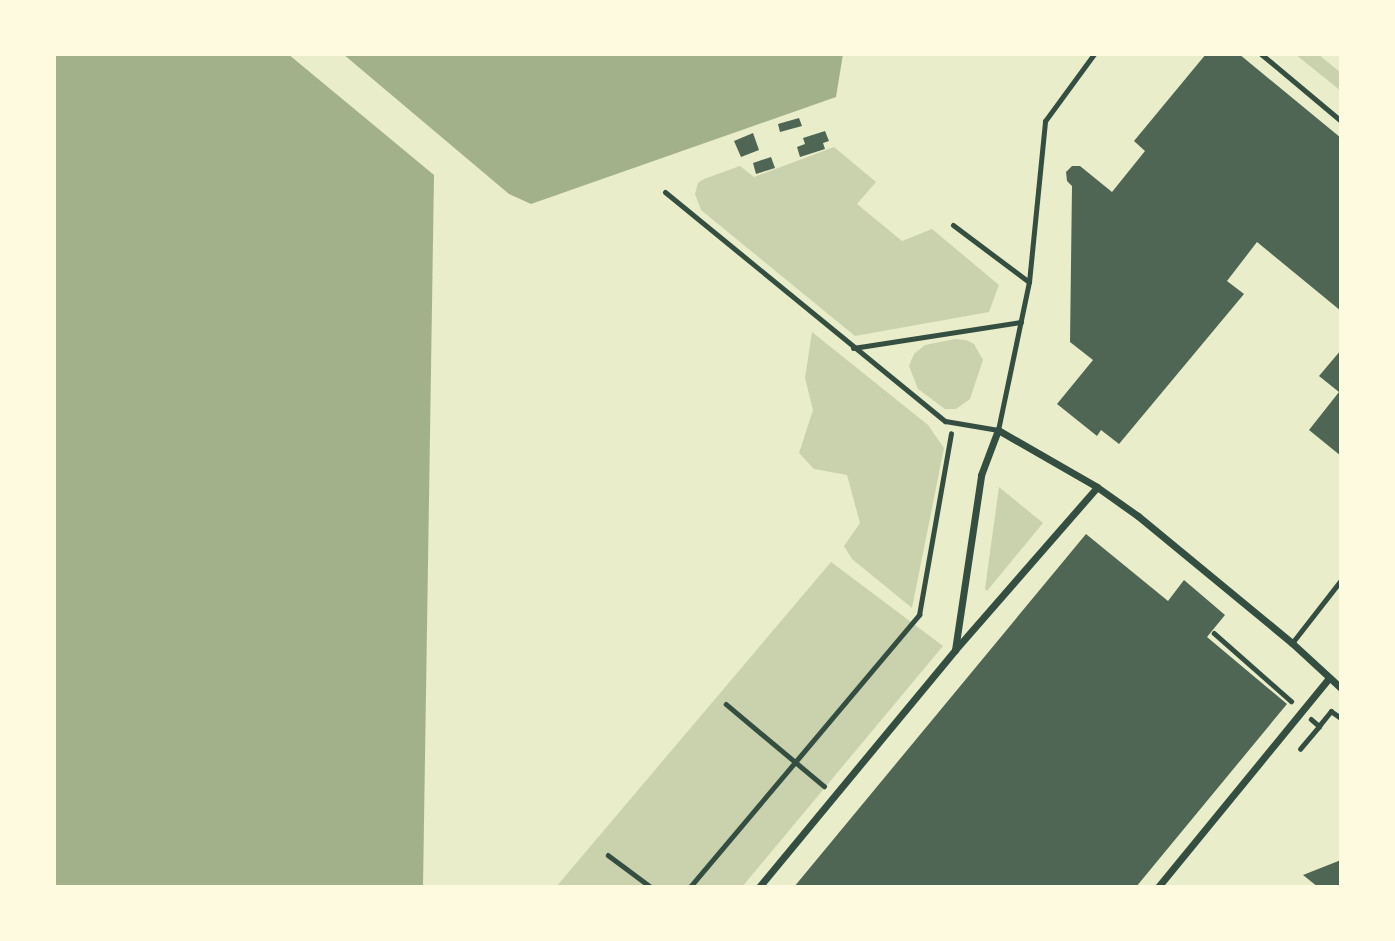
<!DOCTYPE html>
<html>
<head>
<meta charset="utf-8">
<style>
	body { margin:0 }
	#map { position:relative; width:1395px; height:941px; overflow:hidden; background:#e9edc9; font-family:"Crimson Pro",serif }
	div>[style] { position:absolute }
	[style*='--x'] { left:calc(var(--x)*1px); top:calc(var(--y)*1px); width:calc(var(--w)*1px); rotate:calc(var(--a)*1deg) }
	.green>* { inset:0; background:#cad2ad }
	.water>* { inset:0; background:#a3b18a }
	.building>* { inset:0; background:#4f6655 }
	.path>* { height:4.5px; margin:-2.25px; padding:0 2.25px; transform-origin:2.25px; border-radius:2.25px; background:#344e41 }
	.service>* { height:5px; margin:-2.5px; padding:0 2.5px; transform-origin:2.5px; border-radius:2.5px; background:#344e41 }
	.minor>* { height:7px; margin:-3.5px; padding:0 3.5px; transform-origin:3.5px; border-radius:3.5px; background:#344e41 }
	span { translate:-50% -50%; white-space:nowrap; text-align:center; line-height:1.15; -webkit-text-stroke:6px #fefae0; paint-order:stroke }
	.frame { position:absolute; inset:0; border:56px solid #fefae0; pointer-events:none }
</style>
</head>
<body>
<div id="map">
	<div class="green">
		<div style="clip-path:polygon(1295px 54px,1318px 54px,1341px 73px,1341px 91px)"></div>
		<div style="clip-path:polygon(834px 147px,876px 182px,857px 204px,902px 241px,932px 229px,999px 285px,989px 312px,855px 336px,701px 210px,695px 194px,698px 183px,704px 179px,740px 166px,754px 177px)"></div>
		<div style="clip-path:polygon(812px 332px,928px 425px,944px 448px,912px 608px,852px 559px,844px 546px,860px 523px,847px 475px,814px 469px,799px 453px,813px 410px,805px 378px)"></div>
		<div style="clip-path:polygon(955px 339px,966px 340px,974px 344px,983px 360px,970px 399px,956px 409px,945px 409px,918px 389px,909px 366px,914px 354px,925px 345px)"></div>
		<div style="clip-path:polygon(999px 487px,1043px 523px,987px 591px,985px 589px)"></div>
		<div style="clip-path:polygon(831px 562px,943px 646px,742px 887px,556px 887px)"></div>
	</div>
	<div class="water">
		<div style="clip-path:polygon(54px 54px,288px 54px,434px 175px,423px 887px,54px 887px)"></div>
		<div style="clip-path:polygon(343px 54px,843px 54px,836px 97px,531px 204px,509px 194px)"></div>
	</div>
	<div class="building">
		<div style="clip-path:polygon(1206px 54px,1239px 54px,1341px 138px,1341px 311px,1257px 242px,1227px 281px,1244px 294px,1119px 444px,1101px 430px,1097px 436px,1057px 404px,1093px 360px,1070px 342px,1072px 186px,1067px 181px,1066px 172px,1072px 166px,1080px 166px,1112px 192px,1145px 151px,1134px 141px)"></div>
		<div style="clip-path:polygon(799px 118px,802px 126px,780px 132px,778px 124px)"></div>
		<div style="clip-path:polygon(825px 131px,829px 141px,823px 143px,825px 149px,800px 157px,797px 147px,805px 144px,803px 138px)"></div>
		<div style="clip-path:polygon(753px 133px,759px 150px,741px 157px,734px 141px)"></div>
		<div style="clip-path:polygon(771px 157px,775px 168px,756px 174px,753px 163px)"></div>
		<div style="clip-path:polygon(1341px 350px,1341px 456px,1309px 430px,1339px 392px,1319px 376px)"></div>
		<div style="clip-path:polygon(1086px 534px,1168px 601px,1184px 580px,1225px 615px,1207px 637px,1287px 704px,1136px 887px,794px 887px)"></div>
		<div style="clip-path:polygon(1341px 860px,1341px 887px,1318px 887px,1303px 875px)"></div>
	</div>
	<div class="path">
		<div style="--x:1214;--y:633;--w:103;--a:41.4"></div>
		<div style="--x:726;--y:704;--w:128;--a:39.9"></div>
		<div style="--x:1311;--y:719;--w:11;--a:41"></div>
		<div style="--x:1319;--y:726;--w:19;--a:-51"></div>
		<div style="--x:1331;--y:711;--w:12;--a:35"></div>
		<div style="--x:1300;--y:749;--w:30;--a:-50"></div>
		<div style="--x:608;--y:855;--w:54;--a:36.7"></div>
		<div style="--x:690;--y:887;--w:356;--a:-49.9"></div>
		<div style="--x:919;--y:615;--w:184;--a:-80"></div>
	</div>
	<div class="service">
		<div style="--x:1261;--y:54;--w:104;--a:39.9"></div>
		<div style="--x:665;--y:192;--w:362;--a:39.3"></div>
		<div style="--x:945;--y:421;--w:54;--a:9.6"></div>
		<div style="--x:998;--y:430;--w:151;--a:-78.2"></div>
		<div style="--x:1029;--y:282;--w:162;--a:-84.3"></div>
		<div style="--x:1045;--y:121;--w:83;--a:-53.8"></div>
		<div style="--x:953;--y:225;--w:95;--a:36.9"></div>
		<div style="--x:853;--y:348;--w:170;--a:-8.8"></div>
		<div style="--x:1292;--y:643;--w:80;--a:-52.1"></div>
	</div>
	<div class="minor">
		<div style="--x:955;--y:650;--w:177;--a:-81.5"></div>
		<div style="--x:981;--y:475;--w:48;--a:-69.3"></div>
		<div style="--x:998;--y:430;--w:114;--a:29.9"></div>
		<div style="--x:1097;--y:487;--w:50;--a:35.3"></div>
		<div style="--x:1138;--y:516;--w:200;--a:39.5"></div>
		<div style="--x:1292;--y:643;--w:67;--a:42.6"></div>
		<div style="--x:759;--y:887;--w:308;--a:-50.4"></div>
		<div style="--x:955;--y:650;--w:216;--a:-48.9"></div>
		<div style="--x:1158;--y:887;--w:270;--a:-50.7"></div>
	</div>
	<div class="frame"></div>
</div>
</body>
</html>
